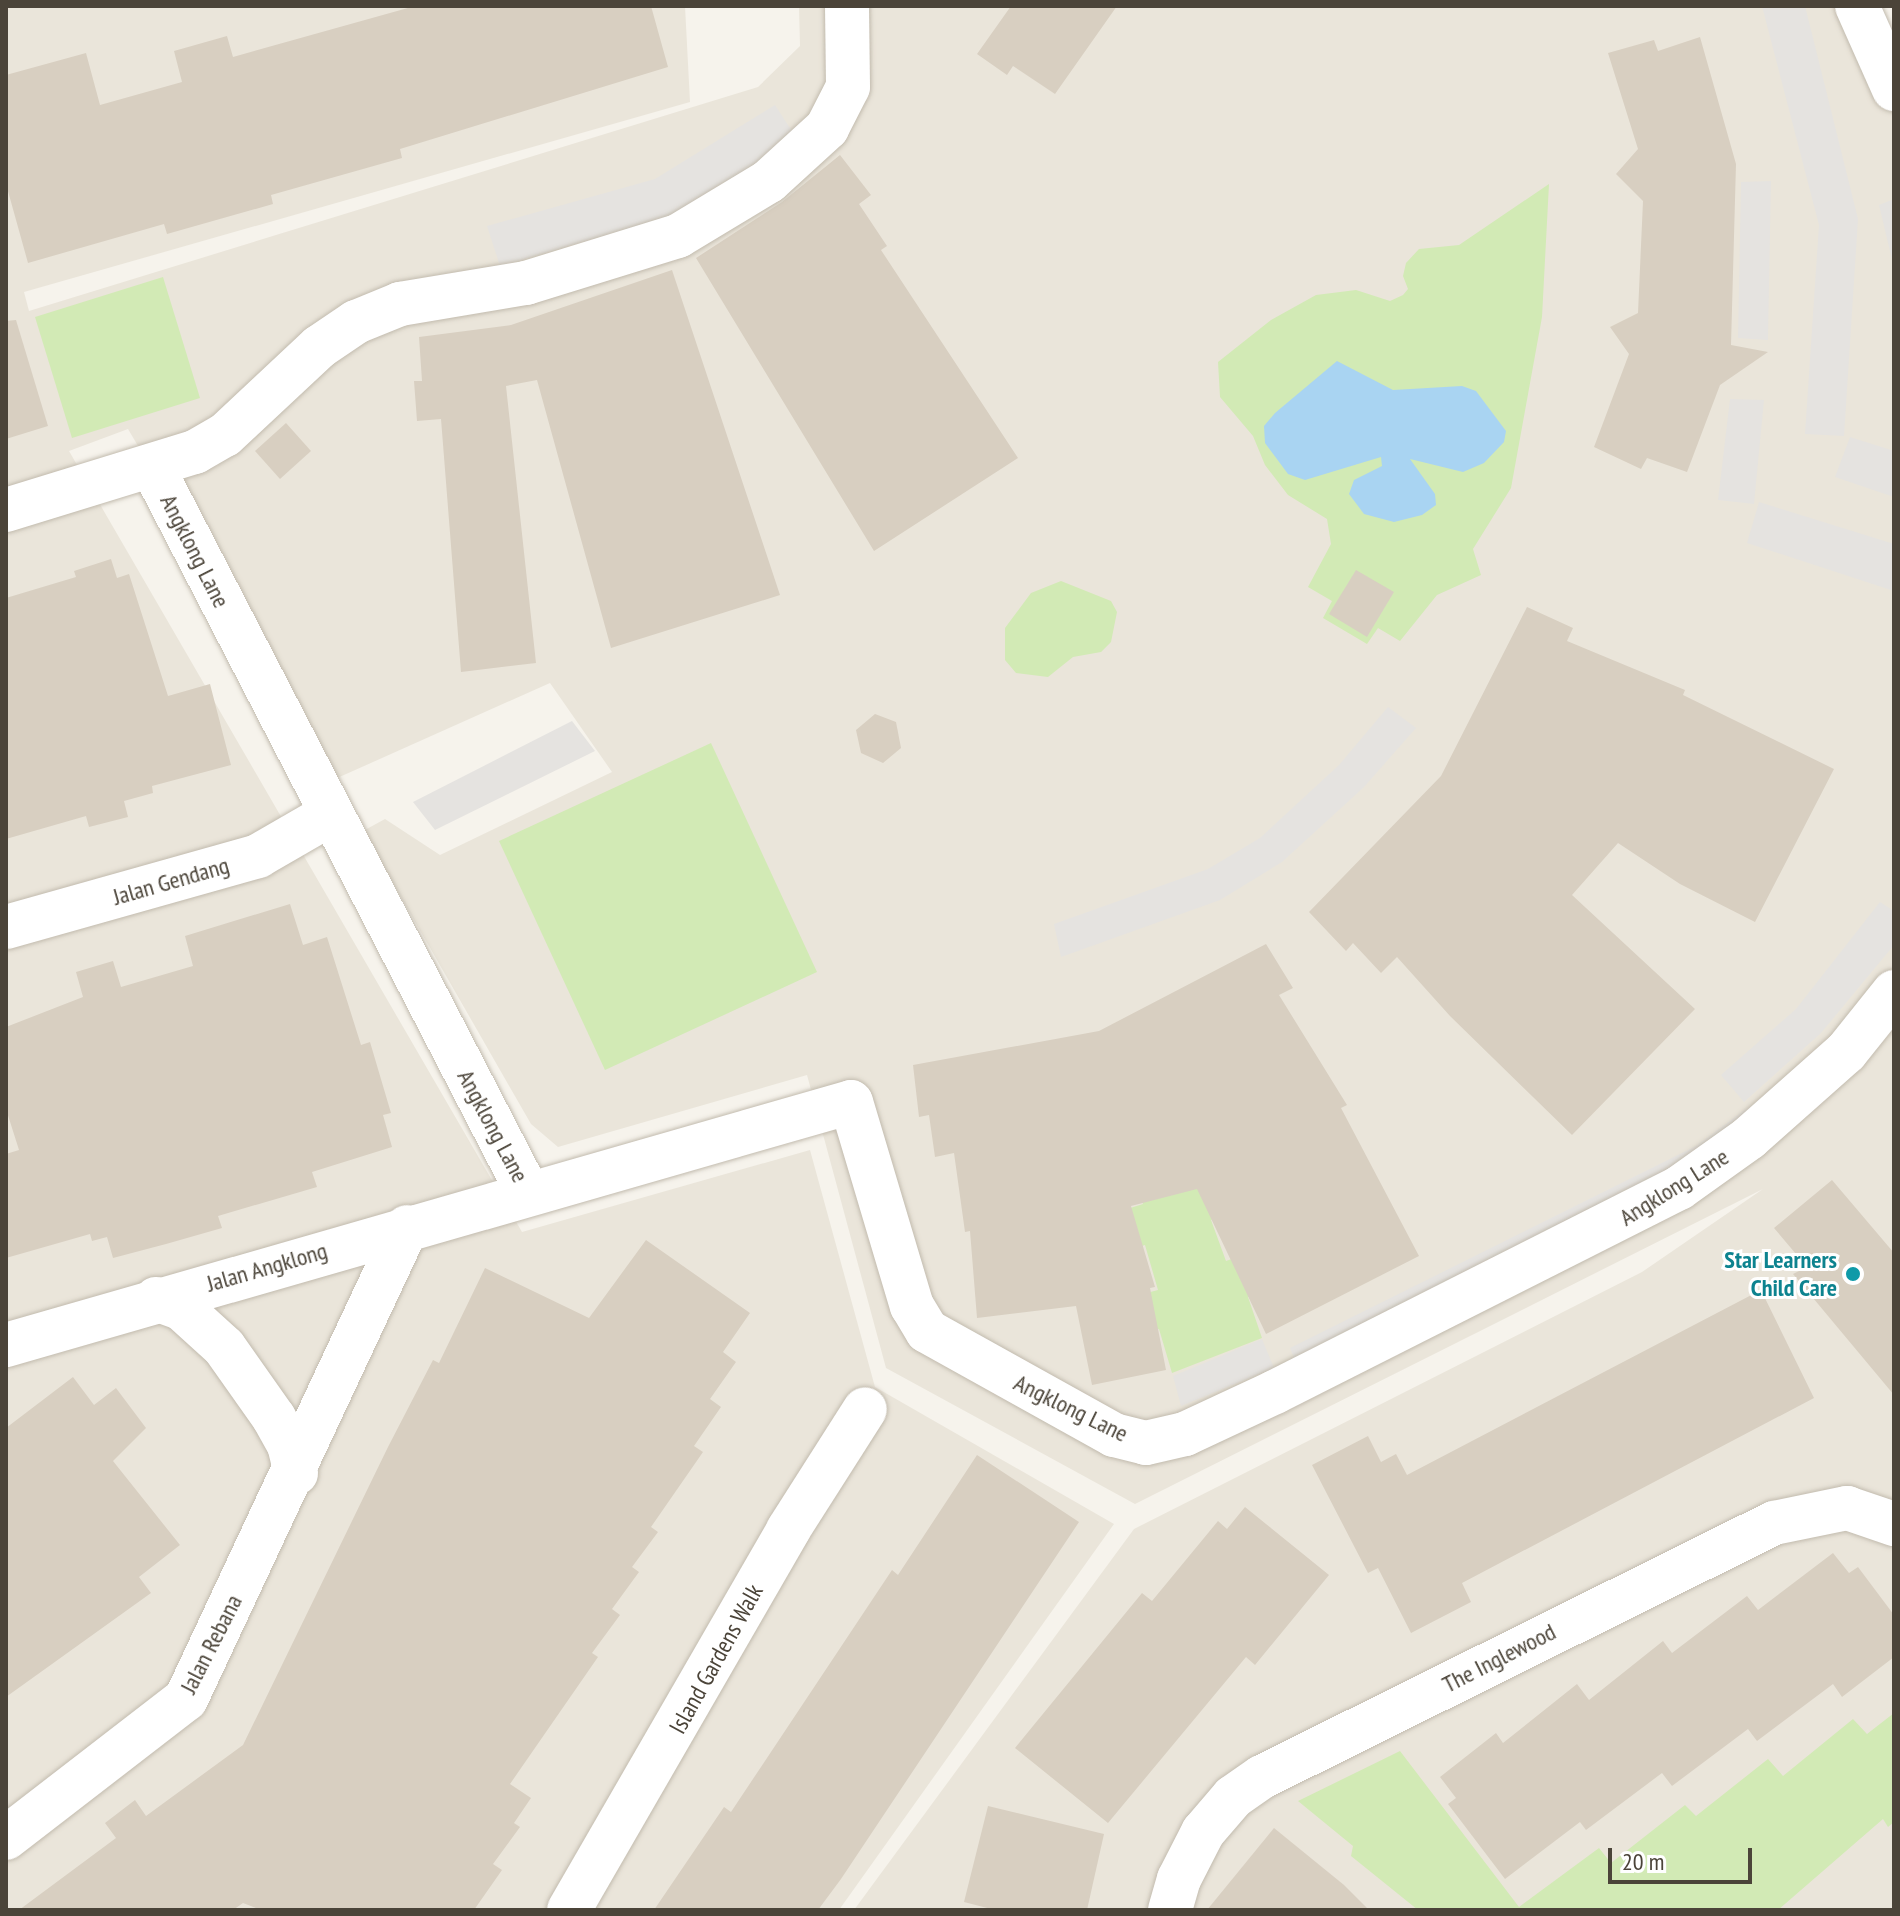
<!DOCTYPE html>
<html>
<head>
<meta charset="utf-8">
<style>
	body { margin:0 }
	#map { position:relative; width:1900px; height:1916px; overflow:hidden; background:#f6f3ec; font-family:"PT Sans Narrow",sans-serif }
	div>[style] { position:absolute }
	[style*='--x'] { left:calc(var(--x)*1px); top:calc(var(--y)*1px); width:calc(var(--w)*1px); rotate:calc(var(--a)*1deg) }
	.residential>* { inset:0; background:#eae5da }
	.green>* { inset:0; background:#d2eab5 }
	.parking>* { inset:0; background:#e5e3e0 }
	.water>* { inset:0; background:#a9d4f2 }
	.building>* { inset:0; background:#d8cfc1 }
	.roads { filter:drop-shadow(0 0 2px #c2bbae) drop-shadow(0 0 2px #c2bbae) }
	.minor>* { height:44px; margin:-22px; padding:0 22px; transform-origin:22px; border-radius:22px; background:#fff }
	.dots>* { width:22px; height:22px; translate:-50% -50%; box-sizing:border-box; border:4px solid #fff; border-radius:50% }
	span { translate:-50% -50%; white-space:nowrap; text-align:center; line-height:1.15; -webkit-text-stroke:6px #fff; paint-order:stroke }
	.street-label { font-size:24px; color:#4b4439 }
	.culture-label { font-size:24px; color:#0d838f; font-weight:700 }
	.right { translate:-100% -50%; text-align:right }
	.frame { position:absolute; inset:0; border:8px solid #4b4439; pointer-events:none }
	.scale { position:absolute; left:1608px; top:1848px; width:144px; height:36px; box-sizing:border-box; border:4px solid #4b4439; border-top:0; padding-left:10px; font-size:24px; line-height:28px; white-space:nowrap; color:#4b4439; -webkit-text-stroke:6px #fff; paint-order:stroke }
</style>
</head>
<body>
<div id="map">
	<div class="residential">
		<div style="clip-path:polygon(6px 6px,685px 6px,690px 102px,24px 292px,29px 311px,758px 87px,800px 46px,799px 6px,1873px 6px,1894px 48px,1894px 1910px,854px 1910px,1134px 1529px,1642px 1272px,1763px 1189px,1135px 1504px,886px 1368px,807px 1075px,558px 1147px,531px 1124px,363px 831px,385px 819px,440px 855px,612px 772px,550px 683px,335px 779px,128px 429px,69px 451px,522px 1232px,810px 1150px,875px 1387px,1114px 1524px,839px 1910px,6px 1910px)"></div>
	</div>
	<div class="green">
		<div style="clip-path:polygon(1549px 184px,1542px 317px,1511px 488px,1473px 549px,1481px 575px,1437px 595px,1400px 641px,1378px 628px,1367px 644px,1323px 618px,1332px 601px,1308px 587px,1331px 544px,1327px 519px,1288px 495px,1265px 465px,1253px 436px,1220px 397px,1218px 362px,1271px 320px,1316px 295px,1356px 290px,1390px 301px,1403px 295px,1408px 289px,1403px 276px,1406px 263px,1419px 249px,1459px 245px)"></div>
		<div style="clip-path:polygon(163px 277px,200px 398px,72px 438px,35px 317px)"></div>
		<div style="clip-path:polygon(1061px 581px,1111px 601px,1117px 612px,1111px 642px,1101px 652px,1073px 657px,1048px 677px,1016px 673px,1005px 660px,1005px 628px,1031px 593px)"></div>
		<div style="clip-path:polygon(711px 743px,817px 972px,605px 1070px,499px 841px)"></div>
		<div style="clip-path:polygon(1131px 1161px,1244px 1208px,1211px 1220px,1226px 1261px,1263px 1248px,1280px 1284px,1248px 1297px,1262px 1338px,1172px 1373px,1159px 1329px,1125px 1339px,1120px 1300px,1158px 1290px,1145px 1245px,1112px 1255px,1105px 1216px,1143px 1204px)"></div>
		<div style="clip-path:polygon(1894px 1713px,1894px 1822px,1888px 1827px,1883px 1819px,1778px 1910px,1418px 1910px,1351px 1856px,1353px 1846px,1298px 1801px,1400px 1751px,1519px 1907px,1599px 1848px,1611px 1863px,1685px 1805px,1696px 1816px,1768px 1759px,1783px 1776px,1853px 1719px,1867px 1734px)"></div>
	</div>
	<div class="parking">
		<div style="clip-path:polygon(1762px 6px,1805px 6px,1858px 219px,1844px 436px,1805px 434px,1819px 225px)"></div>
		<div style="clip-path:polygon(775px 105px,797px 139px,669px 217px,500px 266px,487px 226px,655px 179px)"></div>
		<div style="clip-path:polygon(1771px 181px,1768px 340px,1738px 338px,1741px 182px)"></div>
		<div style="clip-path:polygon(1894px 199px,1894px 268px,1879px 205px)"></div>
		<div style="clip-path:polygon(1730px 399px,1764px 400px,1754px 504px,1718px 500px)"></div>
		<div style="clip-path:polygon(1850px 437px,1894px 451px,1894px 497px,1835px 477px)"></div>
		<div style="clip-path:polygon(1759px 502px,1894px 544px,1894px 591px,1747px 543px)"></div>
		<div style="clip-path:polygon(1388px 707px,1416px 728px,1364px 787px,1282px 862px,1220px 900px,1061px 957px,1054px 924px,1208px 869px,1260px 838px,1339px 765px)"></div>
		<div style="clip-path:polygon(572px 721px,595px 751px,435px 830px,413px 802px)"></div>
		<div style="clip-path:polygon(1880px 902px,1894px 911px,1894px 945px,1821px 1033px,1744px 1102px,1721px 1075px,1796px 1009px)"></div>
		<div style="clip-path:polygon(1746px 1109px,1757px 1123px,1298px 1367px,1290px 1348px,1696px 1146px)"></div>
		<div style="clip-path:polygon(1262px 1339px,1274px 1368px,1181px 1406px,1173px 1376px)"></div>
	</div>
	<div class="water">
		<div style="clip-path:polygon(1337px 361px,1393px 390px,1462px 386px,1476px 391px,1506px 431px,1504px 442px,1484px 463px,1463px 472px,1410px 459px,1435px 494px,1436px 505px,1422px 515px,1394px 522px,1364px 514px,1349px 494px,1354px 480px,1382px 466px,1381px 457px,1305px 480px,1288px 474px,1265px 443px,1264px 426px,1275px 413px)"></div>
	</div>
	<div class="building">
		<div style="clip-path:polygon(415px 6px,651px 6px,668px 67px,400px 149px,402px 158px,271px 195px,273px 204px,167px 234px,164px 224px,28px 263px,6px 184px,6px 75px,86px 53px,100px 105px,182px 82px,174px 51px,227px 36px,233px 57px)"></div>
		<div style="clip-path:polygon(1011px 6px,1117px 6px,1055px 94px,1013px 66px,1007px 75px,977px 54px)"></div>
		<div style="clip-path:polygon(1700px 37px,1736px 164px,1731px 345px,1768px 352px,1720px 385px,1687px 472px,1647px 458px,1641px 469px,1594px 447px,1629px 354px,1610px 327px,1638px 313px,1643px 201px,1616px 174px,1638px 149px,1608px 53px,1654px 40px,1658px 51px)"></div>
		<div style="clip-path:polygon(840px 155px,871px 195px,859px 204px,887px 246px,881px 250px,1018px 458px,874px 551px,696px 258px,782px 202px)"></div>
		<div style="clip-path:polygon(672px 270px,780px 595px,611px 648px,537px 380px,506px 386px,536px 663px,461px 672px,441px 419px,417px 421px,414px 381px,422px 381px,419px 337px,511px 325px)"></div>
		<div style="clip-path:polygon(16px 320px,48px 426px,6px 439px,6px 321px)"></div>
		<div style="clip-path:polygon(286px 423px,311px 451px,280px 479px,255px 451px)"></div>
		<div style="clip-path:polygon(111px 559px,117px 578px,129px 574px,168px 696px,210px 684px,231px 765px,152px 786px,153px 793px,124px 801px,128px 817px,89px 827px,86px 816px,6px 839px,6px 598px,76px 577px,74px 571px)"></div>
		<div style="clip-path:polygon(1356px 570px,1394px 592px,1367px 637px,1329px 614px)"></div>
		<div style="clip-path:polygon(1527px 607px,1573px 628px,1567px 641px,1685px 690px,1683px 695px,1834px 769px,1755px 922px,1680px 884px,1618px 843px,1572px 895px,1695px 1009px,1572px 1135px,1450px 1016px,1397px 957px,1381px 973px,1353px 943px,1346px 951px,1309px 912px,1441px 776px)"></div>
		<div style="clip-path:polygon(875px 714px,896px 722px,901px 748px,883px 763px,861px 753px,856px 730px)"></div>
		<div style="clip-path:polygon(290px 904px,303px 945px,327px 937px,361px 1045px,370px 1042px,391px 1113px,383px 1115px,392px 1147px,312px 1172px,317px 1187px,218px 1216px,222px 1228px,166px 1244px,113px 1258px,107px 1237px,92px 1241px,90px 1234px,6px 1258px,6px 1154px,19px 1150px,6px 1109px,6px 1027px,83px 997px,76px 972px,113px 961px,121px 987px,193px 966px,185px 936px)"></div>
		<div style="clip-path:polygon(1266px 944px,1293px 988px,1279px 995px,1347px 1105px,1341px 1108px,1419px 1256px,1266px 1334px,1197px 1189px,1131px 1206px,1155px 1287px,1150px 1288px,1166px 1370px,1092px 1385px,1076px 1306px,977px 1318px,970px 1231px,965px 1232px,954px 1153px,935px 1157px,929px 1115px,919px 1117px,913px 1065px,1099px 1031px)"></div>
		<div style="clip-path:polygon(1832px 1180px,1894px 1253px,1894px 1395px,1793px 1274px,1807px 1267px,1774px 1228px)"></div>
		<div style="clip-path:polygon(646px 1240px,750px 1313px,723px 1352px,736px 1362px,710px 1399px,721px 1407px,694px 1446px,703px 1452px,651px 1527px,658px 1532px,632px 1567px,639px 1572px,612px 1609px,620px 1615px,592px 1653px,598px 1657px,510px 1784px,531px 1798px,514px 1823px,520px 1827px,493px 1864px,502px 1870px,474px 1910px,261px 1910px,243px 1903px,233px 1910px,19px 1910px,116px 1838px,105px 1823px,135px 1800px,146px 1816px,243px 1745px,388px 1447px,433px 1360px,439px 1363px,485px 1268px,589px 1318px)"></div>
		<div style="clip-path:polygon(1761px 1290px,1814px 1398px,1462px 1583px,1471px 1602px,1411px 1633px,1378px 1568px,1368px 1573px,1312px 1465px,1368px 1436px,1381px 1462px,1396px 1454px,1407px 1475px)"></div>
		<div style="clip-path:polygon(73px 1377px,94px 1405px,116px 1388px,146px 1428px,113px 1461px,180px 1545px,139px 1577px,151px 1593px,6px 1697px,6px 1428px)"></div>
		<div style="clip-path:polygon(977px 1455px,1079px 1522px,841px 1879px,818px 1910px,654px 1910px,724px 1807px,731px 1812px,892px 1570px,898px 1575px)"></div>
		<div style="clip-path:polygon(1245px 1507px,1329px 1575px,1255px 1665px,1246px 1657px,1108px 1823px,1015px 1748px,1142px 1593px,1152px 1601px,1218px 1521px,1227px 1529px)"></div>
		<div style="clip-path:polygon(1833px 1553px,1849px 1573px,1858px 1567px,1894px 1615px,1894px 1657px,1842px 1697px,1833px 1684px,1757px 1741px,1748px 1729px,1672px 1786px,1662px 1773px,1586px 1830px,1580px 1822px,1505px 1879px,1448px 1804px,1456px 1798px,1440px 1777px,1496px 1733px,1503px 1743px,1577px 1684px,1589px 1700px,1663px 1641px,1672px 1653px,1747px 1596px,1758px 1610px)"></div>
		<div style="clip-path:polygon(988px 1806px,1104px 1834px,1087px 1910px,995px 1910px,964px 1902px)"></div>
		<div style="clip-path:polygon(1274px 1828px,1344px 1885px,1369px 1910px,1207px 1910px)"></div>
	</div>
	<div class="roads">
		<div class="minor">
			<div style="--x:1857;--y:6;--w:91;--a:66"></div>
			<div style="--x:153;--y:468;--w:816;--a:62.65"></div>
			<div style="--x:6;--y:510;--w:198;--a:-17.1"></div>
			<div style="--x:195;--y:452;--w:34;--a:-30"></div>
			<div style="--x:225;--y:435;--w:129;--a:-43.1"></div>
			<div style="--x:319;--y:347;--w:45;--a:-34"></div>
			<div style="--x:356;--y:322;--w:48;--a:-22.2"></div>
			<div style="--x:400;--y:304;--w:128;--a:-9.5"></div>
			<div style="--x:526;--y:283;--w:159;--a:-17.2"></div>
			<div style="--x:678;--y:236;--w:106;--a:-31.1"></div>
			<div style="--x:769;--y:181;--w:79;--a:-42.4"></div>
			<div style="--x:827;--y:128;--w:46;--a:-62.9"></div>
			<div style="--x:848;--y:87;--w:81;--a:-90.7"></div>
			<div style="--x:6;--y:927;--w:262;--a:-15.7"></div>
			<div style="--x:258;--y:856;--w:82;--a:-30"></div>
			<div style="--x:156;--y:1299;--w:27;--a:20"></div>
			<div style="--x:181;--y:1308;--w:58;--a:42.2"></div>
			<div style="--x:224;--y:1347;--w:87;--a:54.8"></div>
			<div style="--x:274;--y:1418;--w:31;--a:61"></div>
			<div style="--x:289;--y:1445;--w:29;--a:76"></div>
			<div style="--x:6;--y:1345;--w:879;--a:-16.04"></div>
			<div style="--x:851;--y:1102;--w:213;--a:73.4"></div>
			<div style="--x:912;--y:1306;--w:29;--a:59"></div>
			<div style="--x:927;--y:1331;--w:214;--a:29.1"></div>
			<div style="--x:1114;--y:1435;--w:33;--a:14"></div>
			<div style="--x:1146;--y:1443;--w:40;--a:-13"></div>
			<div style="--x:1185;--y:1434;--w:99;--a:-25"></div>
			<div style="--x:1275;--y:1392;--w:453;--a:-26.8"></div>
			<div style="--x:1679;--y:1188;--w:86;--a:-35.5"></div>
			<div style="--x:1749;--y:1138;--w:130;--a:-41.6"></div>
			<div style="--x:1846;--y:1052;--w:77;--a:-51.3"></div>
			<div style="--x:6;--y:1838;--w:227;--a:-37.7"></div>
			<div style="--x:186;--y:1699;--w:521;--a:-64.91"></div>
			<div style="--x:569;--y:1910;--w:439;--a:-60"></div>
			<div style="--x:788;--y:1530;--w:143;--a:-57.5"></div>
			<div style="--x:1170;--y:1910;--w:32;--a:-74"></div>
			<div style="--x:1179;--y:1879;--w:53;--a:-62.9"></div>
			<div style="--x:1203;--y:1832;--w:46;--a:-49.4"></div>
			<div style="--x:1233;--y:1797;--w:35;--a:-35"></div>
			<div style="--x:1262;--y:1777;--w:572;--a:-26.39"></div>
			<div style="--x:1774;--y:1523;--w:75;--a:-11.6"></div>
			<div style="--x:1847;--y:1508;--w:50;--a:18.8"></div>
		</div>
	</div>
	<div class="dots">
		<div style="left:1853px;top:1274px;background:#0f9aa8"></div>
	</div>
	<div class="street-label">
		<span style="left:195px;top:551px;rotate:63deg">Angklong Lane</span>
		<span style="left:171px;top:881px;rotate:-16deg">Jalan Gendang</span>
		<span style="left:493px;top:1126px;rotate:62deg">Angklong Lane</span>
		<span style="left:1674px;top:1187px;rotate:-32deg">Angklong Lane</span>
		<span style="left:267px;top:1267px;rotate:-16deg">Jalan Angklong</span>
		<span style="left:1071px;top:1408px;rotate:26deg">Angklong Lane</span>
		<span style="left:211px;top:1644px;rotate:-63deg">Jalan Rebana</span>
		<span style="left:1499px;top:1658px;rotate:-27deg">The Inglewood</span>
		<span style="left:716px;top:1659px;rotate:-61deg">Island Gardens Walk</span>
	</div>
	<div class="culture-label">
		<span class="right" style="left:1837px;top:1274px">Star Learners<br>Child Care</span>
	</div>
	<div class="frame"></div>
	<div class="scale">20 m</div>
</div>
</body>
</html>
